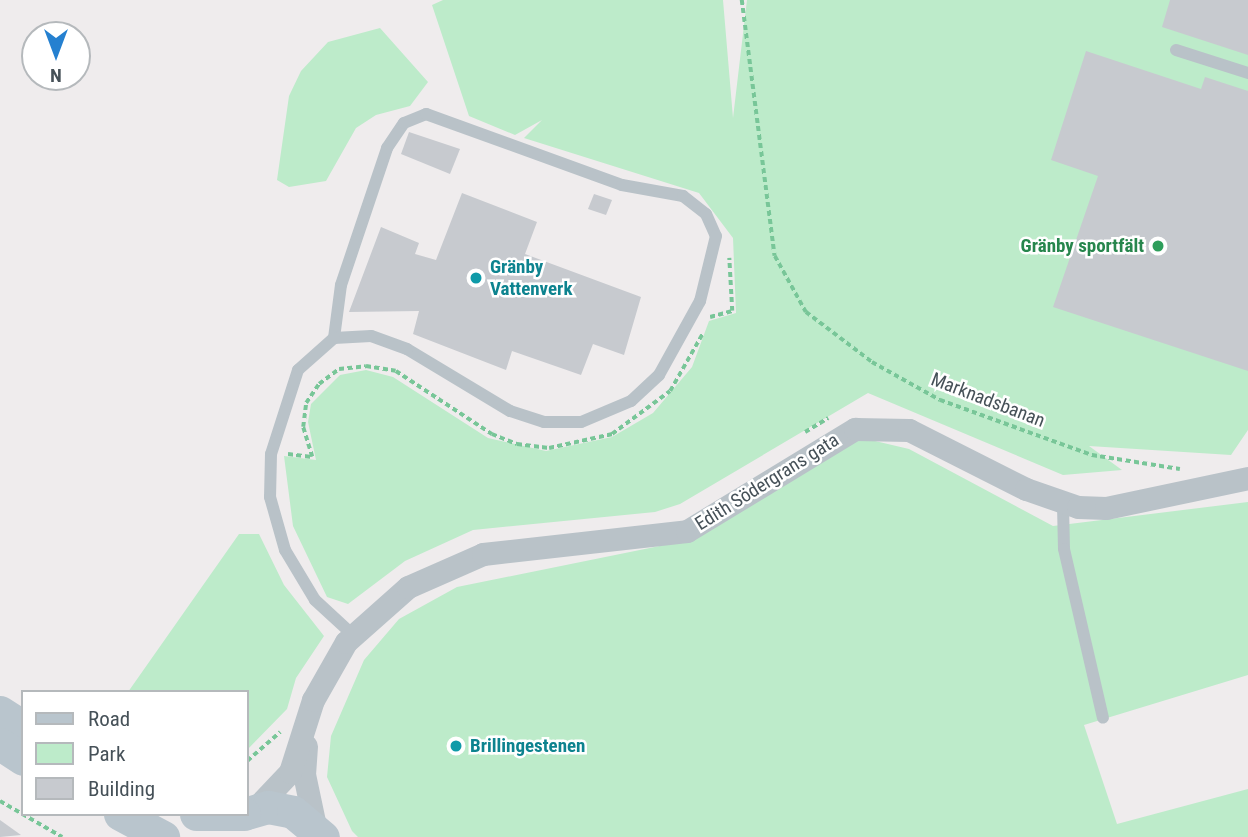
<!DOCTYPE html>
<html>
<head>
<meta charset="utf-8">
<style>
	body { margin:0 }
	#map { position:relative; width:1248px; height:837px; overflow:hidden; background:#efeced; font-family:"Roboto Condensed",sans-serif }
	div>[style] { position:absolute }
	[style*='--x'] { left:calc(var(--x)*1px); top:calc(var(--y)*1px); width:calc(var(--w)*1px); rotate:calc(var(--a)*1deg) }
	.green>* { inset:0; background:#bdebca }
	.building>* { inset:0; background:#c7cacf }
	.path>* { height:3.5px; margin-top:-1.75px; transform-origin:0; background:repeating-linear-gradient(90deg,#78c698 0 5px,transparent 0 8.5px) }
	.lane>* { height:12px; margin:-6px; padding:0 6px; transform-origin:6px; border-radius:6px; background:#b9c2c8 }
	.street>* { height:23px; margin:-11.5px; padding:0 11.5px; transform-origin:11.5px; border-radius:11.5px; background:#b9c2c8 }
	.secondary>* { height:33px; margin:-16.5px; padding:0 16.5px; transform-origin:16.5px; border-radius:16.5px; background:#b9c5cd }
	.dots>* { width:19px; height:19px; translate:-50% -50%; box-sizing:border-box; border:4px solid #fff; border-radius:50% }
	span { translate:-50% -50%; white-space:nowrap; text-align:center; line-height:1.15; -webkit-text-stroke:5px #fff; paint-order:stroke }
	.leisure-label { font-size:19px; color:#27864d; font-weight:700 }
	.right { translate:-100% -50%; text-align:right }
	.culture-label { font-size:19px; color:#0d838f; font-weight:700 }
	.left { translate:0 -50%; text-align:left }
	.street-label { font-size:19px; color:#465158 }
	.legend { position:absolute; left:21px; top:690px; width:228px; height:126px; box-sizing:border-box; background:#fff; border:2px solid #b5b9bc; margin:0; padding:9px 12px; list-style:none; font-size:21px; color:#465158 }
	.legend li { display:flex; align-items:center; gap:14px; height:35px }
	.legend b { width:35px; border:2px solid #b5b9bc }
	.north { position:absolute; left:21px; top:21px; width:70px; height:70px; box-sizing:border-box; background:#fff; border:2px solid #b5b9bc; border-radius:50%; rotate:180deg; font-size:19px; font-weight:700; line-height:28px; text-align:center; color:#465158 }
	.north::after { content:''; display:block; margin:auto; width:24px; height:32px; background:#2580d0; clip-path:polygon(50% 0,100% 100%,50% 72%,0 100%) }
</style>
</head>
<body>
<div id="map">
	<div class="green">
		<div style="clip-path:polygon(443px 0,723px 0,733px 118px,747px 0,1248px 0,1248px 430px,1231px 455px,1089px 446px,1122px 470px,1063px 475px,868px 393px,680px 504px,655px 512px,473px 530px,405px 561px,348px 604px,327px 597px,293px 526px,284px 456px,316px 460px,308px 422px,311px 404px,340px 375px,366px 370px,393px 377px,488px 438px,546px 451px,612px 437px,653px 413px,692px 367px,709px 321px,736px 313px,733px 238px,699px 193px,524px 138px,542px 120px,515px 135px,469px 116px,432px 5px)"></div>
		<div style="clip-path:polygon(380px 28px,428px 82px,410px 106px,376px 115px,356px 128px,326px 181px,289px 187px,277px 180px,289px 96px,301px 71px,328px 42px)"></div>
		<div style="clip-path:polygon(858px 437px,909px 449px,1053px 526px,1248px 502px,1248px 675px,1084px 725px,1117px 824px,1248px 789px,1248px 837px,358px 837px,352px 831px,327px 777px,331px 736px,364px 660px,399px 619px,457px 587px,694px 539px)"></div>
		<div style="clip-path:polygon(239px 534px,259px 534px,284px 585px,324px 636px,296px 678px,287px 709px,247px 750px,247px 692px,128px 692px)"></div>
	</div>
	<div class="building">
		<div style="clip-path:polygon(1170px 0,1248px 0,1248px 55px,1162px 27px)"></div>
		<div style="clip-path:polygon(1086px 51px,1201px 89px,1205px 77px,1248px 91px,1248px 371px,1053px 307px,1098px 176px,1051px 160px)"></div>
		<div style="clip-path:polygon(409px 132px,460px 149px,450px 174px,401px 154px)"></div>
		<div style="clip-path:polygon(462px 193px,537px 222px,525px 254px,641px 297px,624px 355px,593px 344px,581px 375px,512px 351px,506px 370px,413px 334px,419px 311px,349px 312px,381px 227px,419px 243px,415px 254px,436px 260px)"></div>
		<div style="clip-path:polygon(594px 194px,612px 200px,606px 215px,588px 209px)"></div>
		<div style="clip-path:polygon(0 820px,21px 835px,0 837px)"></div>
	</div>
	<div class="path">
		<div style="--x:742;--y:0;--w:258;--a:82.7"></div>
		<div style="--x:775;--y:256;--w:64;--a:61"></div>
		<div style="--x:806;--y:312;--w:83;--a:37.1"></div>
		<div style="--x:872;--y:362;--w:78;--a:29.2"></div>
		<div style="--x:940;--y:400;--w:162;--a:19.9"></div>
		<div style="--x:1092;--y:455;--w:89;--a:9"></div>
		<div style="--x:710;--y:317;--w:23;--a:-15"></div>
		<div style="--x:732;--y:311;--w:53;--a:-93.2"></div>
		<div style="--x:805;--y:432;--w:27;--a:-31"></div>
		<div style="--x:288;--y:454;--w:24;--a:7"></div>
		<div style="--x:312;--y:457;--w:31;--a:-107"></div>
		<div style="--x:303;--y:427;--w:24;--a:-83"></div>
		<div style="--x:306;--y:403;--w:23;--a:-56"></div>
		<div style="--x:319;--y:384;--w:25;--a:-37"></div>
		<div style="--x:339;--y:369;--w:27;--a:-6"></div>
		<div style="--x:366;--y:366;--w:30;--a:9"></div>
		<div style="--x:396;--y:371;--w:115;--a:33.3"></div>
		<div style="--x:492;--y:434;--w:27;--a:22"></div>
		<div style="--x:517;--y:444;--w:32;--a:7"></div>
		<div style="--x:549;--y:448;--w:65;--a:-12.5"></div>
		<div style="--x:612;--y:434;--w:72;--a:-36.6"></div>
		<div style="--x:670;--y:391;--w:67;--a:-60.4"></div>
		<div style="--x:247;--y:761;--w:44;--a:-41.3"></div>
		<div style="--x:0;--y:801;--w:72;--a:30.1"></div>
	</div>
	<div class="lane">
		<div style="--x:1176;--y:50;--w:76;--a:17.7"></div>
		<div style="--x:334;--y:338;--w:53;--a:-82.5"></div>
		<div style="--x:341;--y:285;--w:145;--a:-71.4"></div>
		<div style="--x:387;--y:148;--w:30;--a:-56"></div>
		<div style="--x:404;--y:123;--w:24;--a:-22"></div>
		<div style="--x:426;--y:114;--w:208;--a:19.9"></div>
		<div style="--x:622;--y:185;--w:62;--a:10.2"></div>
		<div style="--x:683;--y:196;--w:29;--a:38"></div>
		<div style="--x:706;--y:214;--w:24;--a:66"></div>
		<div style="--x:716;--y:236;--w:67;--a:103.8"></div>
		<div style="--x:700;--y:301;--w:85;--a:119"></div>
		<div style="--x:659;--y:375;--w:38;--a:137"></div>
		<div style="--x:631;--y:401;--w:54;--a:157.2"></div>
		<div style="--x:581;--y:422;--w:37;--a:180"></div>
		<div style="--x:544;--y:422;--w:36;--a:-162"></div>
		<div style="--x:510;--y:411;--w:120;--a:-149"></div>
		<div style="--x:407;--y:349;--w:38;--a:-160"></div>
		<div style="--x:371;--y:336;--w:37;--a:177"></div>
		<div style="--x:334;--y:338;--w:48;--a:138.4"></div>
		<div style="--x:298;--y:370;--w:88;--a:107.8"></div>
		<div style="--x:271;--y:454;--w:43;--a:91.3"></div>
		<div style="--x:270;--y:497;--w:55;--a:74.2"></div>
		<div style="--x:285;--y:550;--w:58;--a:59"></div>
		<div style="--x:315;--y:600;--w:50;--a:42.6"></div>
		<div style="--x:1063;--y:505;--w:44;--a:88.7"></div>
		<div style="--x:1064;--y:549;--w:173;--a:77"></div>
	</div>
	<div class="street">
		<div style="--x:306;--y:746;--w:28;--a:94"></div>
		<div style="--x:304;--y:774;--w:53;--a:78.1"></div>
		<div style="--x:254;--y:810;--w:52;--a:-46.5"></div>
		<div style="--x:290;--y:772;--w:76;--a:-72.3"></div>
		<div style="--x:313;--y:700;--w:67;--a:-60.4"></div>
		<div style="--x:346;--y:642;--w:83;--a:-41.6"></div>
		<div style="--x:408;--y:587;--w:82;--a:-23.7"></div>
		<div style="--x:483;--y:554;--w:205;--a:-6.4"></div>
		<div style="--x:687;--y:531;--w:197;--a:-31.3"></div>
		<div style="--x:855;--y:429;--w:54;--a:1.1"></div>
		<div style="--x:909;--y:430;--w:131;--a:26.8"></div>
		<div style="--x:1026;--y:489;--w:55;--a:19.1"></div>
		<div style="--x:1078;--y:507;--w:28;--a:2"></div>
		<div style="--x:1106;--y:508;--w:145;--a:-11.9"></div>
	</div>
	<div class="secondary">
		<div style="--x:0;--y:712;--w:27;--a:33"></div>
		<div style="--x:0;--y:744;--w:27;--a:33"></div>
		<div style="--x:247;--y:813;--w:22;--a:-16"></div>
		<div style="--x:268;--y:807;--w:25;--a:11"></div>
		<div style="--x:293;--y:812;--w:39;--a:40"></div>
		<div style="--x:120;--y:814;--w:49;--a:28.1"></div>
		<div style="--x:196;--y:814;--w:48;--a:0"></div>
	</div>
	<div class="dots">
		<div style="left:1158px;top:246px;background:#2e9e5b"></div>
		<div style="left:476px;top:278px;background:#0f9aa8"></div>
		<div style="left:456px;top:746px;background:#0f9aa8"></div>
	</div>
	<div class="leisure-label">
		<span class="right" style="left:1144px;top:246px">Gränby sportfält</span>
	</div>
	<div class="culture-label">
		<span class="left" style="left:490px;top:278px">Gränby<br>Vattenverk</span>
		<span class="left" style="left:470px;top:746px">Brillingestenen</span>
	</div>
	<div class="street-label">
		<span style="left:988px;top:400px;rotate:21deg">Marknadsbanan</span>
		<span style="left:767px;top:482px;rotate:-32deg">Edith Södergrans gata</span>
	</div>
	<ul class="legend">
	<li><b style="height:9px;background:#b9c5cd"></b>Road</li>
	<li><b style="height:19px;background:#bdebca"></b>Park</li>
	<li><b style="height:19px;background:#c7cacf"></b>Building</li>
	</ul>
	<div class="north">N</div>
</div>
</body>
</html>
